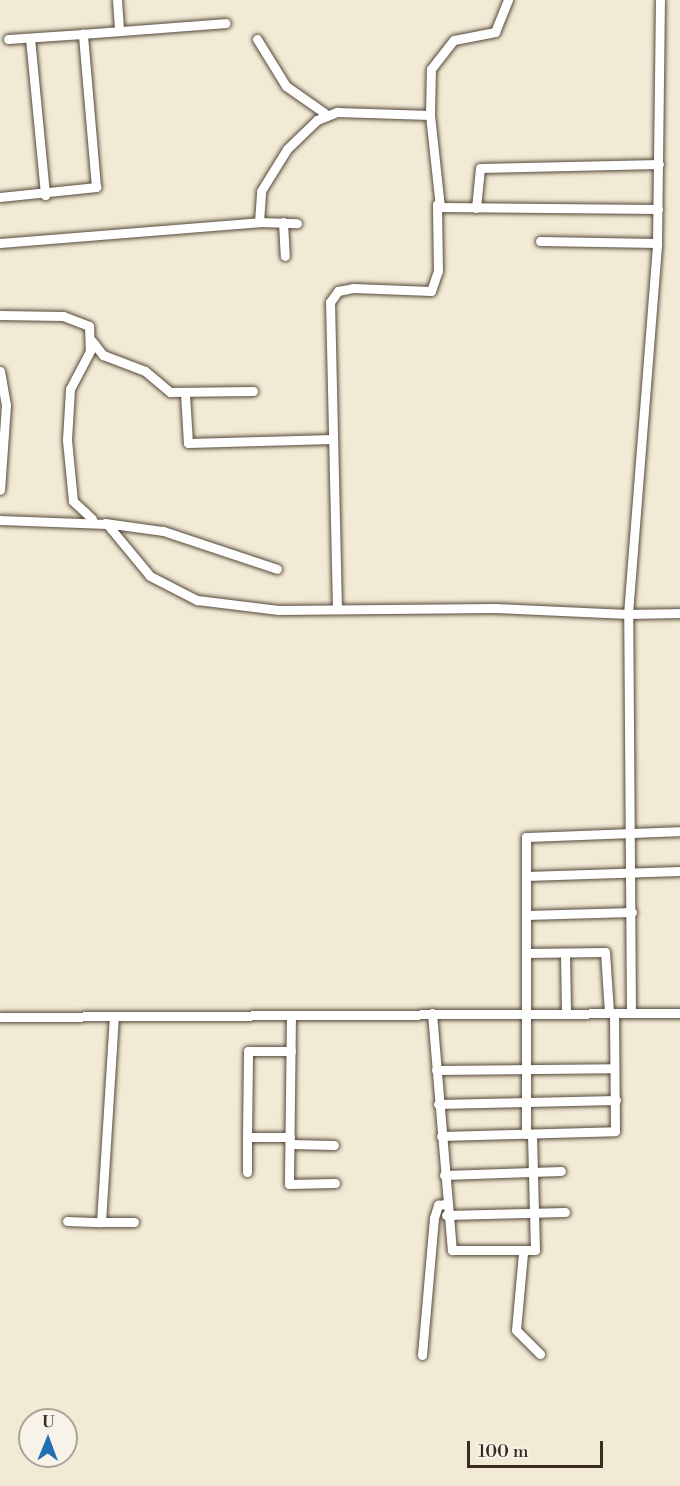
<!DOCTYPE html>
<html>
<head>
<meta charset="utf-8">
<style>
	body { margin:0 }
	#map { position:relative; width:680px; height:1486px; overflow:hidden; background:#f1ead5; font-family:"Libre Bodoni",serif }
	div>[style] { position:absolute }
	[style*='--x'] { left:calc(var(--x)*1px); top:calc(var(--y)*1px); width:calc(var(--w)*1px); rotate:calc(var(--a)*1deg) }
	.roads { filter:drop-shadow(0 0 2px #564739) drop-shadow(0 0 2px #564739) }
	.minor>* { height:9px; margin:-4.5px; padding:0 4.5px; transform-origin:4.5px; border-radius:4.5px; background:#fff }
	span { translate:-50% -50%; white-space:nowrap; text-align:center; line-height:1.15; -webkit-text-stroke:4.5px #f7f3e8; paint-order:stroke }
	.north { position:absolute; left:18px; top:1408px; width:60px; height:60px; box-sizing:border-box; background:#f7f3e8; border:2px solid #aca397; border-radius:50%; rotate:1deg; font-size:16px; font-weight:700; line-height:24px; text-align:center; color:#3b2a1e }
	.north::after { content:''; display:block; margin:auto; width:21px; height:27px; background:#1f6fb2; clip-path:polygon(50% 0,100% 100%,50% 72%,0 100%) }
	.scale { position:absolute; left:467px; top:1441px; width:136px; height:27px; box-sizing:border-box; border:3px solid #3b2a1e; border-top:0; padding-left:8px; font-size:18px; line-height:21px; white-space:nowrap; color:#3b2a1e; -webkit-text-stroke:4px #f7f3e8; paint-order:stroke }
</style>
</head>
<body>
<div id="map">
	<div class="roads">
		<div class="minor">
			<div style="--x:117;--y:0;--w:31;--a:86"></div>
			<div style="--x:30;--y:38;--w:158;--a:84.5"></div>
			<div style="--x:8;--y:39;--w:75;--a:-3.8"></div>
			<div style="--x:257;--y:39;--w:55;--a:58.3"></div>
			<div style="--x:286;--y:86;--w:49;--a:35"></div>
			<div style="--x:430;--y:115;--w:93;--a:83.8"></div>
			<div style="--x:440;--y:207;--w:218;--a:0.5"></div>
			<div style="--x:0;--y:197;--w:97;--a:-5.9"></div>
			<div style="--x:96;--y:187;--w:154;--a:-94.9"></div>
			<div style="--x:83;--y:34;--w:143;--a:-4.4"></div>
			<div style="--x:476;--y:208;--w:40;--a:-84.3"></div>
			<div style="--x:480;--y:168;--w:179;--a:-1.3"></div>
			<div style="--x:259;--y:222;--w:38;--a:2"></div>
			<div style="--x:283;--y:222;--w:34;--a:87"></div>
			<div style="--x:540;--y:241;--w:117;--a:1"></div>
			<div style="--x:0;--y:243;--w:260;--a:-4.6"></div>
			<div style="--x:259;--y:222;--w:31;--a:-86"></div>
			<div style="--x:261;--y:191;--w:49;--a:-58.2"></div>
			<div style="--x:287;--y:149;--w:42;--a:-44"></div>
			<div style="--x:317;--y:120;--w:22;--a:-22"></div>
			<div style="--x:337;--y:112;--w:93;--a:1.8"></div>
			<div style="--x:430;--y:115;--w:46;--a:-88.8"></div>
			<div style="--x:431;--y:69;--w:37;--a:-52"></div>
			<div style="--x:454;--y:40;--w:42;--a:-11"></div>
			<div style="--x:495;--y:32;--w:35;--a:-68"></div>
			<div style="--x:0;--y:315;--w:63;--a:0.9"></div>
			<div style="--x:63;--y:316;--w:28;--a:21"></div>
			<div style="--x:89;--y:326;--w:25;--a:88"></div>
			<div style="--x:90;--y:351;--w:43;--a:117.8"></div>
			<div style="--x:70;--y:389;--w:51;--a:93.4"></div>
			<div style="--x:67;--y:440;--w:61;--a:84.4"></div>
			<div style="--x:73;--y:501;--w:26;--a:43"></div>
			<div style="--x:92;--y:341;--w:18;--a:52"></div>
			<div style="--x:103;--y:355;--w:45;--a:20.9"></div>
			<div style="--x:145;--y:371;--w:33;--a:40"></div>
			<div style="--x:170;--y:392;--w:83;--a:-0.7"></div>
			<div style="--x:0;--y:371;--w:35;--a:80"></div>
			<div style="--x:6;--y:405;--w:85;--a:94"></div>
			<div style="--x:185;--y:394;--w:49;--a:86.5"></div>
			<div style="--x:188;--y:443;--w:145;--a:-1.6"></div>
			<div style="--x:0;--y:520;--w:107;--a:2.1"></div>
			<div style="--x:107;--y:524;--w:67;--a:50.4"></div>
			<div style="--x:150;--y:576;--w:53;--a:27.1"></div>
			<div style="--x:197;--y:600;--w:82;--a:7"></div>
			<div style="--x:278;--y:610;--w:217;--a:-0.5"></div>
			<div style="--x:495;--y:608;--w:133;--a:2.6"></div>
			<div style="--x:628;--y:614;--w:372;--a:-85.5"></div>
			<div style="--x:657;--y:243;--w:243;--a:-89.3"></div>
			<div style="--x:105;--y:523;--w:59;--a:7.9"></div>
			<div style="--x:163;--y:531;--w:120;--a:18.4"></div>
			<div style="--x:337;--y:609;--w:307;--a:-91.3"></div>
			<div style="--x:330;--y:302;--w:14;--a:-54"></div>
			<div style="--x:338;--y:291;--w:15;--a:-11"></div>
			<div style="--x:353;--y:288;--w:78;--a:2.2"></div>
			<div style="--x:431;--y:291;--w:21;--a:-71"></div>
			<div style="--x:438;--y:271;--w:67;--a:-90.9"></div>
			<div style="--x:526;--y:876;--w:154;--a:-1.9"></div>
			<div style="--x:526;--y:915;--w:106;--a:-1.6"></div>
			<div style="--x:526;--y:953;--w:79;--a:-0.7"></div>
			<div style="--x:605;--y:952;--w:61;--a:86.2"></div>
			<div style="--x:565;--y:954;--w:59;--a:89"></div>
			<div style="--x:432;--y:1013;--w:238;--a:85.2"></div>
			<div style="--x:452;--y:1250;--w:83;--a:0"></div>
			<div style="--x:535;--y:1250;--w:116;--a:-91.5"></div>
			<div style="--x:631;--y:1013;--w:399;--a:-90.4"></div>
			<div style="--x:628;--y:614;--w:52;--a:-1.1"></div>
			<div style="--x:291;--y:1015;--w:169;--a:90.7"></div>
			<div style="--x:289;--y:1184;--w:46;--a:-1.2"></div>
			<div style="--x:0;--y:1017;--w:680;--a:-0.34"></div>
			<div style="--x:436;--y:1070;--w:178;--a:-0.6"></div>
			<div style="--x:438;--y:1104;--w:178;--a:-1.3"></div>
			<div style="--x:526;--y:1134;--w:297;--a:-90"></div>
			<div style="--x:526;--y:837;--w:154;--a:-2.2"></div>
			<div style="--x:441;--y:1136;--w:174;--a:-1.6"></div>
			<div style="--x:615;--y:1131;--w:118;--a:-90.5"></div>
			<div style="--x:290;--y:1137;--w:43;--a:180"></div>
			<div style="--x:247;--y:1137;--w:86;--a:-89.3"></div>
			<div style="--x:248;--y:1051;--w:43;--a:0"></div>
			<div style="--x:290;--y:1144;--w:44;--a:1.3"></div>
			<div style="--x:247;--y:1172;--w:35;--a:-90"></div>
			<div style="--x:444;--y:1175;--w:117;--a:-2"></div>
			<div style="--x:446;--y:1215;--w:119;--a:-1.4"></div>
			<div style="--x:67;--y:1221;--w:34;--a:2"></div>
			<div style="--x:101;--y:1222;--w:206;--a:-86.4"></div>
			<div style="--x:101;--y:1222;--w:33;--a:0"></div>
			<div style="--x:523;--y:1253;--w:77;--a:95.2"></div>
			<div style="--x:516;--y:1330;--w:34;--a:45"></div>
			<div style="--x:422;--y:1355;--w:138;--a:-85"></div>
			<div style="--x:434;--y:1218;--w:14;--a:-73"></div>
			<div style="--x:438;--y:1205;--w:8;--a:-7"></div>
		</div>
	</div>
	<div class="north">U</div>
	<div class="scale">100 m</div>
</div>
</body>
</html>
